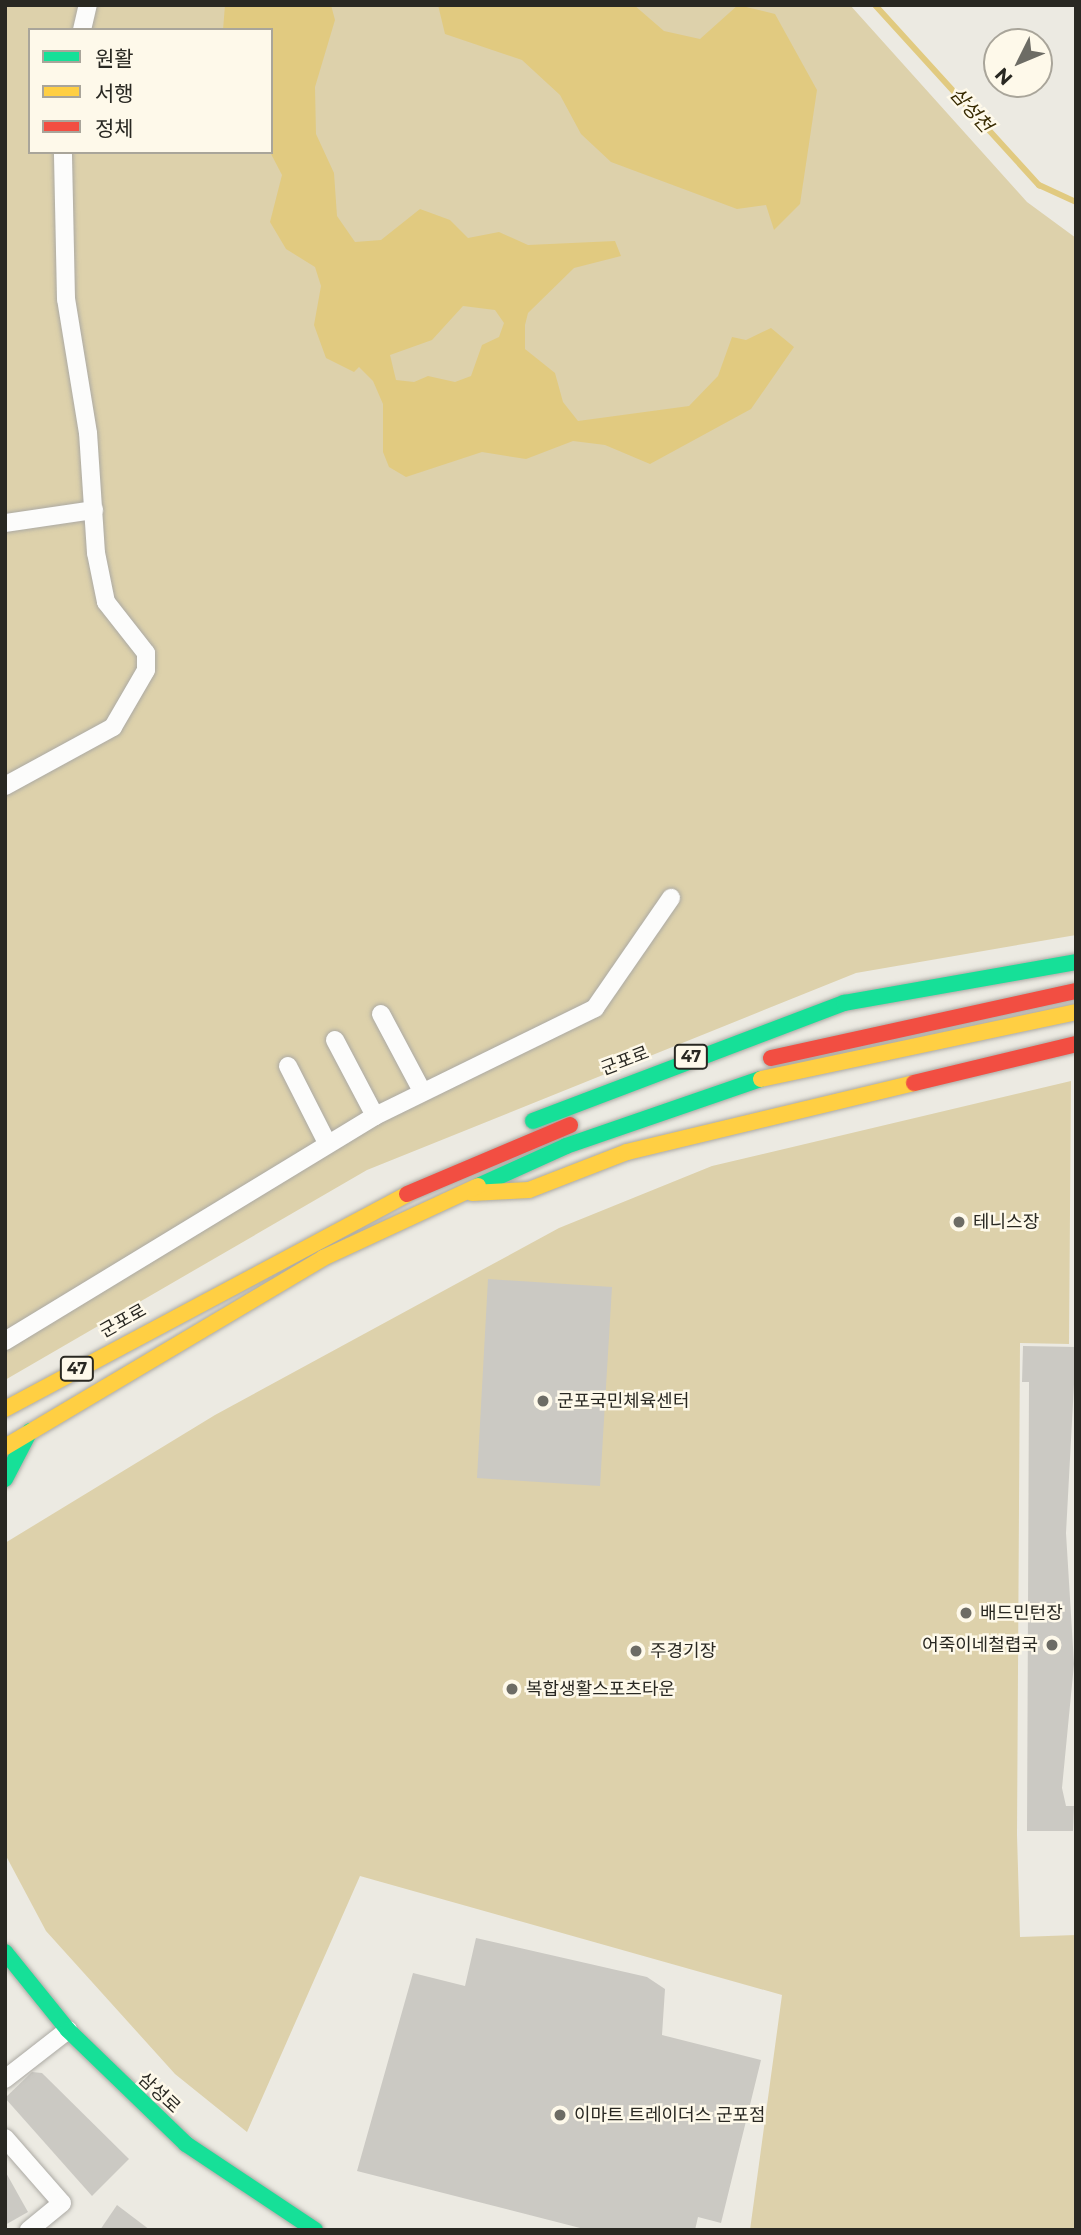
<!DOCTYPE html>
<html>
<head>
<meta charset="utf-8">
<style>
	body { margin:0 }
	#map { position:relative; width:1081px; height:2235px; overflow:hidden; background:#eceae2; font-family:Montserrat,"Noto Sans KR",sans-serif }
	div>[style] { position:absolute }
	[style*='--x'] { left:calc(var(--x)*1px); top:calc(var(--y)*1px); width:calc(var(--w)*1px); rotate:calc(var(--a)*1deg) }
	.green>* { inset:0; background:#ddd1ab }
	.water>* { inset:0; background:#e1ca80 }
	.stream>* { height:6px; margin:-3px; padding:0 3px; transform-origin:3px; border-radius:3px; background:#e1ca80 }
	.building>* { inset:0; background:#cbc9c3 }
	.roads { filter:drop-shadow(0 0 2px #aba9a3) drop-shadow(0 0 2px #aba9a3) }
	.street>* { height:18px; margin:-9px; padding:0 9px; transform-origin:9px; border-radius:9px; background:#fcfcfb }
	.fast>* { height:16px; margin:-8px; padding:0 8px; transform-origin:8px; border-radius:8px; background:#16e098 }
	.slow>* { height:16px; margin:-8px; padding:0 8px; transform-origin:8px; border-radius:8px; background:#ffcf43 }
	.jam>* { height:16px; margin:-8px; padding:0 8px; transform-origin:8px; border-radius:8px; background:#f24e42 }
	.dots>* { width:19px; height:19px; translate:-50% -50%; box-sizing:border-box; border:4px solid #fef9ea; border-radius:50% }
	span { translate:-50% -50%; white-space:nowrap; text-align:center; line-height:1.15; -webkit-text-stroke:5px #fef9ea; paint-order:stroke }
	.shield-label span { padding:2px 5px; background:#fef9ea; border:2px solid; border-radius:5px; -webkit-text-stroke-width:0 }
	.shield-label { font-size:16px; color:#292822; font-weight:700 }
	.street-label { font-size:18px; color:#292822 }
	.poi-label { font-size:18px; color:#292822 }
	.left { translate:0 -50%; text-align:left }
	.right { translate:-100% -50%; text-align:right }
	.water-label { font-size:19px; color:#372a00; font-style:italic }
	.frame { position:absolute; inset:0; border:7px solid #292822; pointer-events:none }
	.legend { position:absolute; left:28px; top:28px; width:245px; height:126px; box-sizing:border-box; background:#fef9ea; border:2px solid #a9a59a; margin:0; padding:9px 12px; list-style:none; font-size:21px; color:#292822 }
	.legend li { display:flex; align-items:center; gap:14px; height:35px }
	.legend b { width:35px; border:2px solid #a9a59a }
	.north { position:absolute; left:983px; top:28px; width:70px; height:70px; box-sizing:border-box; background:#fef9ea; border:2px solid #a9a59a; border-radius:50%; rotate:227deg; font-size:19px; font-weight:700; line-height:28px; text-align:center; color:#292822 }
	.north::after { content:''; display:block; margin:auto; width:24px; height:32px; background:#6d6c65; clip-path:polygon(50% 0,100% 100%,50% 72%,0 100%) }
</style>
</head>
<body>
<div id="map">
	<div class="green">
		<div style="clip-path:polygon(evenodd,5px 5px,850px 5px,1027px 202px,1076px 238px,1076px 935px,856px 973px,367px 1170px,5px 1380px,5px 5px,30px 30px,271px 30px,271px 152px,30px 152px,30px 30px)"></div>
		<div style="clip-path:polygon(1071px 1081px,1069px 1344px,1020px 1343px,1017px 1835px,1020px 1937px,1076px 1935px,1076px 2230px,750px 2230px,782px 1995px,360px 1876px,247px 2132px,175px 2074px,46px 1931px,5px 1854px,5px 1543px,215px 1415px,559px 1228px,712px 1166px)"></div>
	</div>
	<div class="water">
		<div style="clip-path:polygon(evenodd,225px 5px,331px 5px,335px 20px,315px 87px,316px 134px,334px 173px,337px 216px,355px 242px,381px 240px,420px 209px,450px 220px,468px 238px,499px 232px,528px 245px,615px 241px,621px 256px,574px 268px,528px 313px,525px 325px,525px 349px,555px 373px,563px 402px,578px 421px,689px 406px,718px 376px,732px 337px,746px 340px,771px 328px,794px 347px,751px 409px,650px 464px,605px 445px,573px 441px,526px 459px,482px 452px,406px 477px,389px 467px,383px 452px,383px 404px,373px 381px,359px 367px,354px 372px,326px 358px,314px 325px,321px 286px,315px 267px,286px 249px,270px 222px,282px 175px,270px 152px,271px 30px,223px 30px,225px 5px,463px 306px,495px 310px,504px 323px,499px 337px,482px 345px,471px 376px,455px 382px,428px 376px,414px 382px,396px 380px,390px 355px,432px 340px,463px 306px)"></div>
		<div style="clip-path:polygon(438px 5px,634px 5px,664px 31px,700px 39px,738px 5px,775px 14px,817px 90px,800px 204px,774px 230px,766px 205px,737px 209px,611px 162px,581px 134px,560px 95px,522px 60px,445px 34px)"></div>
	</div>
	<div class="stream">
		<div style="--x:875;--y:5;--w:244;--a:47.7"></div>
		<div style="--x:1039;--y:185;--w:41;--a:24.7"></div>
	</div>
	<div class="building">
		<div style="clip-path:polygon(488px 1279px,612px 1287px,600px 1486px,477px 1478px)"></div>
		<div style="clip-path:polygon(1023px 1346px,1076px 1347px,1066px 1533px,1074px 1664px,1062px 1788px,1066px 1806px,1074px 1806px,1073px 1831px,1027px 1831px,1029px 1382px,1022px 1382px)"></div>
		<div style="clip-path:polygon(476px 1938px,647px 1977px,665px 1989px,662px 2035px,761px 2060px,721px 2223px,698px 2217px,695px 2230px,588px 2230px,357px 2171px,413px 1973px,465px 1986px)"></div>
		<div style="clip-path:polygon(32px 2072px,42px 2073px,129px 2159px,92px 2196px,5px 2098px)"></div>
		<div style="clip-path:polygon(5px 2171px,28px 2212px,5px 2225px)"></div>
		<div style="clip-path:polygon(117px 2205px,150px 2230px,100px 2230px)"></div>
	</div>
	<div class="roads">
		<div class="street">
			<div style="--x:82;--y:30;--w:26;--a:-77"></div>
			<div style="--x:5;--y:523;--w:90;--a:-8.3"></div>
			<div style="--x:5;--y:786;--w:123;--a:-28.6"></div>
			<div style="--x:113;--y:727;--w:66;--a:-59.9"></div>
			<div style="--x:146;--y:670;--w:17;--a:-90"></div>
			<div style="--x:146;--y:653;--w:65;--a:-128.1"></div>
			<div style="--x:106;--y:602;--w:50;--a:-101.5"></div>
			<div style="--x:96;--y:553;--w:120;--a:-93.8"></div>
			<div style="--x:88;--y:433;--w:136;--a:-99.3"></div>
			<div style="--x:66;--y:299;--w:147;--a:-91.2"></div>
			<div style="--x:381;--y:1014;--w:87;--a:62"></div>
			<div style="--x:335;--y:1040;--w:86;--a:62.2"></div>
			<div style="--x:288;--y:1066;--w:86;--a:63.1"></div>
			<div style="--x:5;--y:1341;--w:433;--a:-31.3"></div>
			<div style="--x:375;--y:1116;--w:245;--a:-26.1"></div>
			<div style="--x:595;--y:1008;--w:134;--a:-55.4"></div>
			<div style="--x:5;--y:2079;--w:80;--a:-37.9"></div>
			<div style="--x:5;--y:2138;--w:86;--a:48.8"></div>
			<div style="--x:62;--y:2203;--w:43;--a:140.7"></div>
		</div>
		<div class="fast">
			<div style="--x:533;--y:1121;--w:333;--a:-20.8"></div>
			<div style="--x:844;--y:1003;--w:236;--a:-10"></div>
			<div style="--x:478;--y:1186;--w:97;--a:-24.4"></div>
			<div style="--x:566;--y:1146;--w:206;--a:-19"></div>
			<div style="--x:5;--y:1479;--w:54;--a:-62.5"></div>
			<div style="--x:5;--y:1952;--w:100;--a:51.1"></div>
			<div style="--x:68;--y:2030;--w:164;--a:44"></div>
			<div style="--x:186;--y:2144;--w:155;--a:33.7"></div>
		</div>
		<div class="slow">
			<div style="--x:761;--y:1079;--w:322;--a:-12"></div>
			<div style="--x:472;--y:1193;--w:57;--a:-3"></div>
			<div style="--x:529;--y:1190;--w:105;--a:-21.2"></div>
			<div style="--x:627;--y:1152;--w:295;--a:-13.5"></div>
			<div style="--x:5;--y:1409;--w:456;--a:-28.1"></div>
			<div style="--x:5;--y:1447;--w:370;--a:-30.7"></div>
			<div style="--x:323;--y:1258;--w:171;--a:-24.9"></div>
		</div>
		<div class="jam">
			<div style="--x:771;--y:1058;--w:312;--a:-12.4"></div>
			<div style="--x:914;--y:1083;--w:167;--a:-13.5"></div>
			<div style="--x:407;--y:1194;--w:177;--a:-22.9"></div>
		</div>
	</div>
	<div class="dots">
		<div style="left:959px;top:1222px;background:#6d6c65"></div>
		<div style="left:543px;top:1401px;background:#6d6c65"></div>
		<div style="left:966px;top:1613px;background:#6d6c65"></div>
		<div style="left:1052px;top:1645px;background:#6d6c65"></div>
		<div style="left:636px;top:1651px;background:#6d6c65"></div>
		<div style="left:512px;top:1689px;background:#6d6c65"></div>
		<div style="left:560px;top:2115px;background:#6d6c65"></div>
	</div>
	<div class="shield-label">
		<span style="left:691px;top:1057px">47</span>
		<span style="left:77px;top:1369px">47</span>
	</div>
	<div class="street-label">
		<span style="left:625px;top:1061px;rotate:-21deg">군포로</span>
		<span style="left:123px;top:1321px;rotate:-29deg">군포로</span>
		<span style="left:159px;top:2093px;rotate:43deg">삼성로</span>
	</div>
	<div class="poi-label">
		<span class="left" style="left:973px;top:1222px">테니스장</span>
		<span class="left" style="left:557px;top:1401px">군포국민체육센터</span>
		<span class="left" style="left:980px;top:1613px">배드민턴장</span>
		<span class="right" style="left:1038px;top:1645px">어죽이네철렵국</span>
		<span class="left" style="left:650px;top:1651px">주경기장</span>
		<span class="left" style="left:526px;top:1689px">복합생활스포츠타운</span>
		<span class="left" style="left:574px;top:2115px">이마트 트레이더스 군포점</span>
	</div>
	<div class="water-label">
		<span style="left:971px;top:110px;rotate:48deg">삼성천</span>
	</div>
	<div class="frame"></div>
	<ul class="legend">
	<li><b style="height:9px;background:#16e098"></b>원활</li>
	<li><b style="height:9px;background:#ffcf43"></b>서행</li>
	<li><b style="height:9px;background:#f24e42"></b>정체</li>
	</ul>
	<div class="north">N</div>
</div>
</body>
</html>
